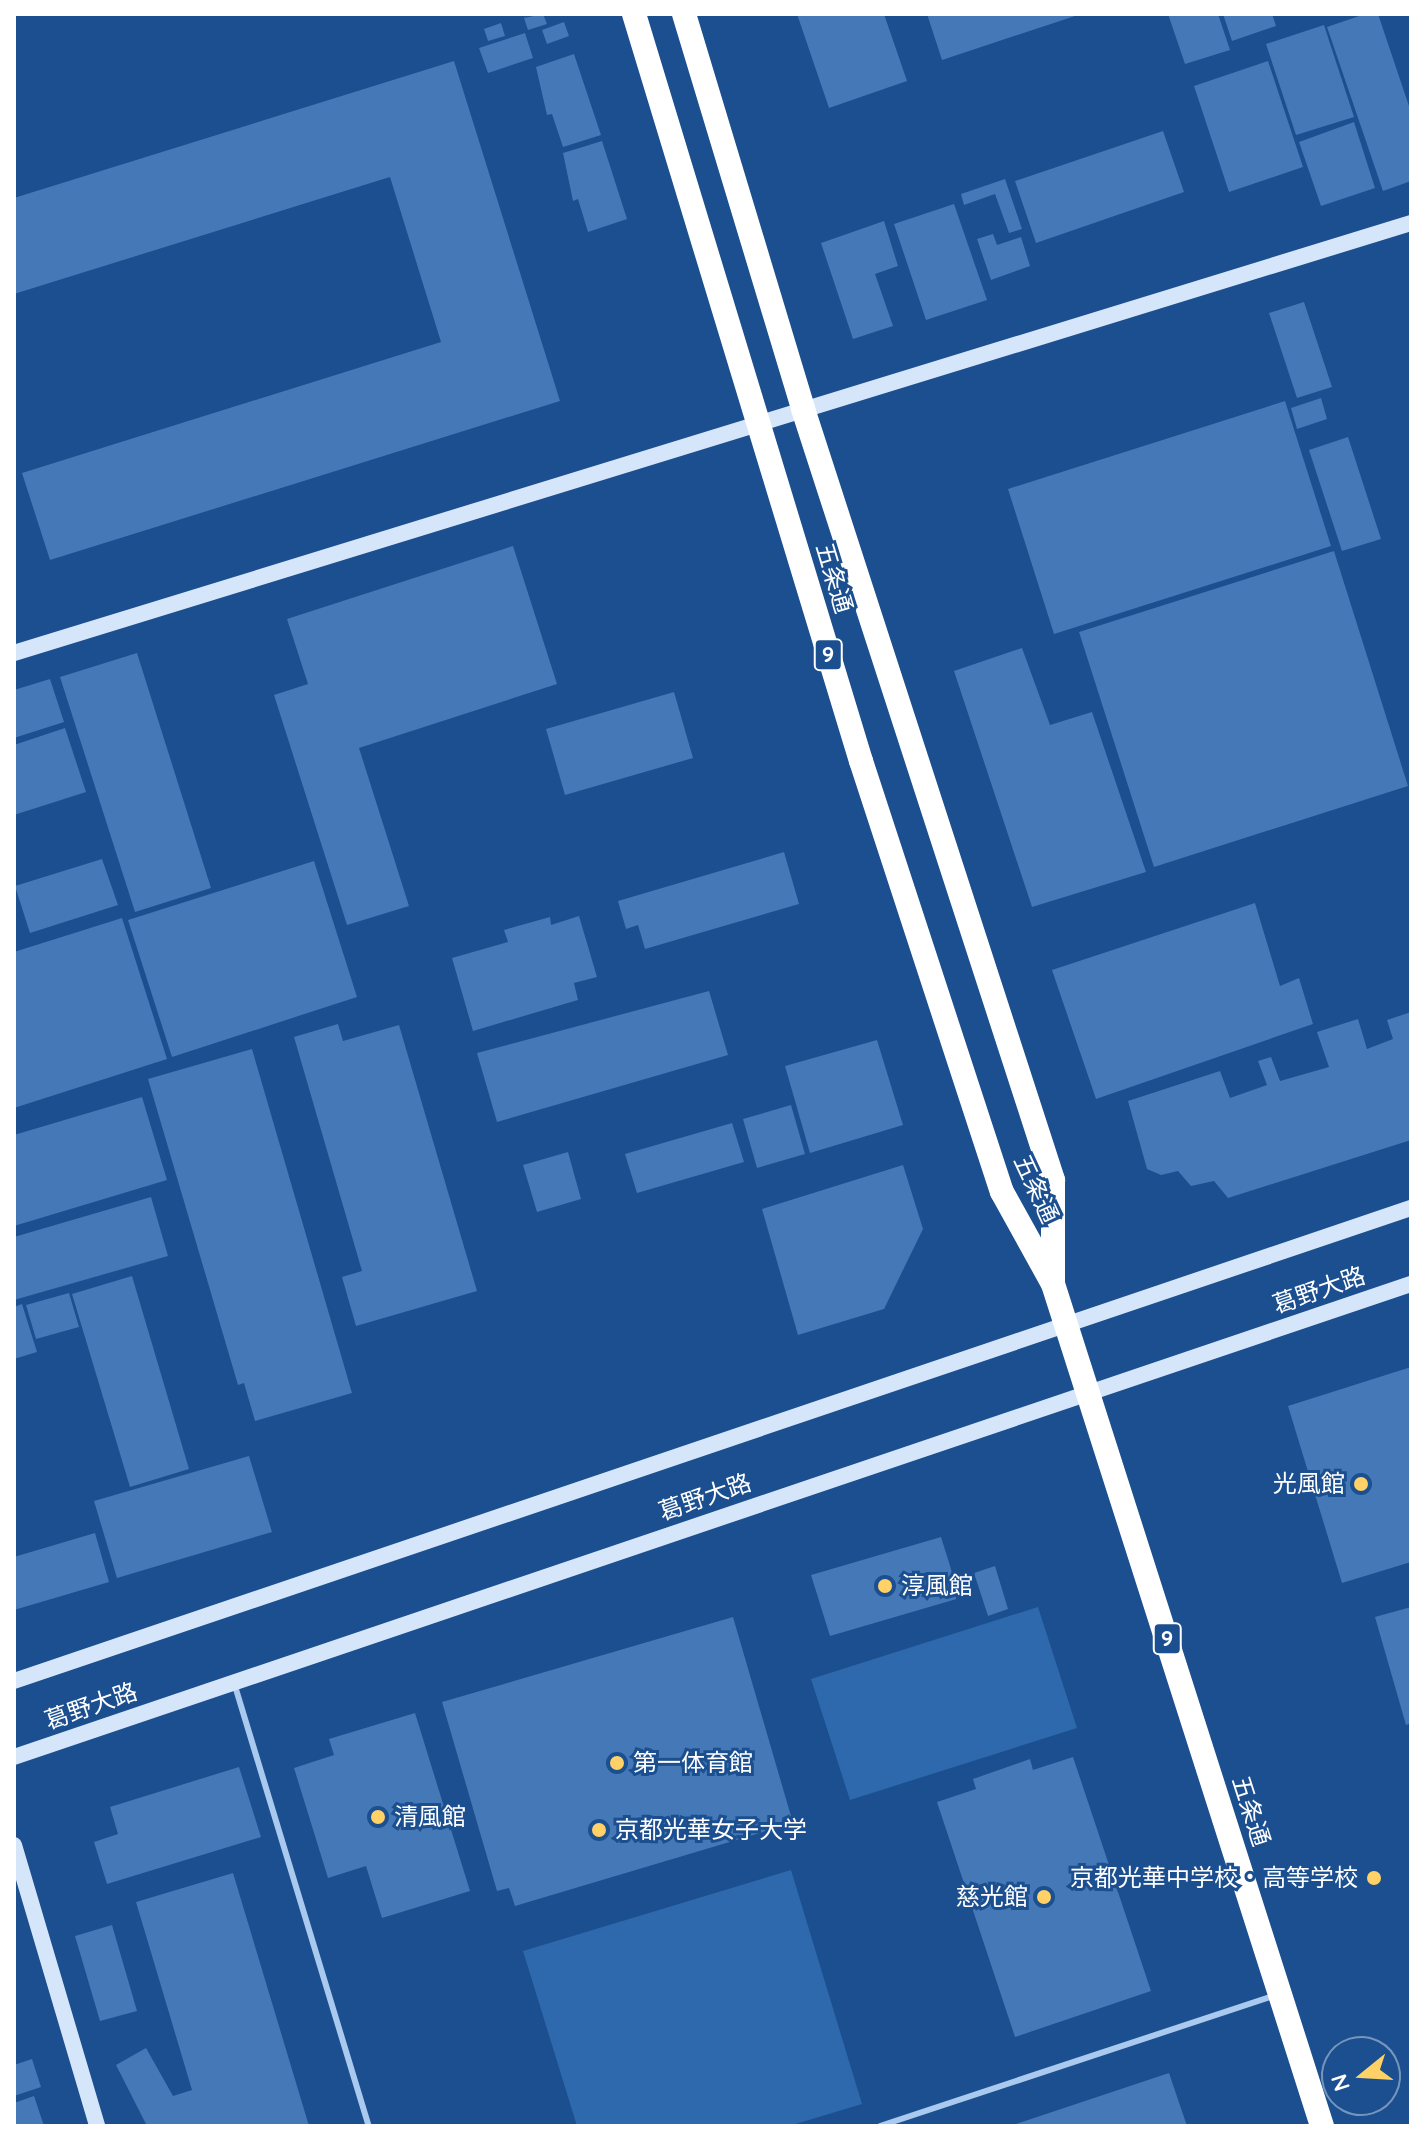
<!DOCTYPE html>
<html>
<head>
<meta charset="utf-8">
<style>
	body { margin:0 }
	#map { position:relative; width:1425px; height:2140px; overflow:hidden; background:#1b4f8f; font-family:Quicksand,"Noto Sans JP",sans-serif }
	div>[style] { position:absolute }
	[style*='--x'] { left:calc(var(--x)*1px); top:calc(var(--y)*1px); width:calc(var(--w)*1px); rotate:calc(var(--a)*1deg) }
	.green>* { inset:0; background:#2e69ad }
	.building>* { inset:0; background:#4478b7 }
	.lane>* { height:6px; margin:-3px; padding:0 3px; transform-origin:3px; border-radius:3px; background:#a9c9ee }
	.secondary>* { height:16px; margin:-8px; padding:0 8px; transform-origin:8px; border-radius:8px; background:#d6e6fa }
	.highway>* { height:24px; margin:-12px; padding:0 12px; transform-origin:12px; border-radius:12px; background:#fff }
	.dots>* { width:22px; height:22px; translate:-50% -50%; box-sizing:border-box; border:4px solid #1b4f8f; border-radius:50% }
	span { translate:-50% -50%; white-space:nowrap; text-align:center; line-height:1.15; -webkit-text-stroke:6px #1b4f8f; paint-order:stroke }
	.shield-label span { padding:2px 6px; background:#1b4f8f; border:2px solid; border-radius:6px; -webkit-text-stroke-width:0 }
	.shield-label { font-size:22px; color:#fff; font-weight:700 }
	.street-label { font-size:24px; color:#fff }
	.poi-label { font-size:24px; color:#fff }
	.right { translate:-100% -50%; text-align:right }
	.left { translate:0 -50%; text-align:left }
	.frame { position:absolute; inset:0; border:16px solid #fff; pointer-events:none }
	.north { position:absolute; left:1321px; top:2036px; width:80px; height:80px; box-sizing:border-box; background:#1b4f8f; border:2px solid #7695bc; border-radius:50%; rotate:252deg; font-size:22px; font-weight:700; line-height:32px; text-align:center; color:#fff }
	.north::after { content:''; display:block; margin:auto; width:28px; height:36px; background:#ffd166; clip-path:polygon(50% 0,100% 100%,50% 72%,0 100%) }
</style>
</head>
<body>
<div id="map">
	<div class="green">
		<div style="clip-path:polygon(1038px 1607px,1077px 1728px,850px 1800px,811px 1679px)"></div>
		<div style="clip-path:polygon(791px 1870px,862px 2104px,789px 2126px,577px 2126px,523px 1951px)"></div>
	</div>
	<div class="building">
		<div style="clip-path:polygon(543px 14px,547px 24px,528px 30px,524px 18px)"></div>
		<div style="clip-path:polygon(797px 14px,884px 14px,907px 81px,829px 108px)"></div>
		<div style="clip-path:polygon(927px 14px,1078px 14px,1078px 15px,942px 60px)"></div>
		<div style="clip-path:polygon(1168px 14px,1218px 14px,1230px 50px,1185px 64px)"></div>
		<div style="clip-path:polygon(1223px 14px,1272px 14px,1276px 26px,1232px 41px)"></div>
		<div style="clip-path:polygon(1365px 14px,1378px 14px,1411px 112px,1411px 181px,1383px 191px,1327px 27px)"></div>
		<div style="clip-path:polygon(564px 22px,569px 36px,547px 44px,542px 30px)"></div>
		<div style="clip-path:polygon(501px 23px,505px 36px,488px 41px,484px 29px)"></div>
		<div style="clip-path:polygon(1324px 25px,1354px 117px,1296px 135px,1266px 44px)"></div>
		<div style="clip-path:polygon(525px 33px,533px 58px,488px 73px,479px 48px)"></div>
		<div style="clip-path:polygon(574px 54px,601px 135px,563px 147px,552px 114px,547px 115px,536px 67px)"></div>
		<div style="clip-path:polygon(454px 61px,560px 401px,50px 560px,22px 473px,441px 342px,390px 177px,14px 294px,14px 198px)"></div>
		<div style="clip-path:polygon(1268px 61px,1303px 167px,1229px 192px,1194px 86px)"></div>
		<div style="clip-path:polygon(1354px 122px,1375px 188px,1321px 206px,1299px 142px)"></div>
		<div style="clip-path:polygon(1163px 131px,1184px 192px,1036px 243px,1015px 181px)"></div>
		<div style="clip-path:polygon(602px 141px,627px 219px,588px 232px,578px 199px,573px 201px,563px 153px)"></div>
		<div style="clip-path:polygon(1005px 179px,1022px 229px,1009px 233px,995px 194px,964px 205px,961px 194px)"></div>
		<div style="clip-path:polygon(954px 204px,987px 300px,926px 320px,894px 224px)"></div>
		<div style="clip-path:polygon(884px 221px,898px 266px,875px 274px,893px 326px,853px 339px,821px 243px)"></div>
		<div style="clip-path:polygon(993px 234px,997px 245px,1021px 237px,1030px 266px,991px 280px,977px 239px)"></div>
		<div style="clip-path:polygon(1304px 302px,1332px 387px,1297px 398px,1269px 313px)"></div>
		<div style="clip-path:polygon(1321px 398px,1327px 419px,1297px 429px,1291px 408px)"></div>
		<div style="clip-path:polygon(1285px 401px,1331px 546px,1054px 634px,1008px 489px)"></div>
		<div style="clip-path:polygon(1348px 437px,1381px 539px,1342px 551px,1309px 450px)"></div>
		<div style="clip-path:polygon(513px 546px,557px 684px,359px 748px,409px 906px,347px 925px,274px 695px,308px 684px,287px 619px)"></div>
		<div style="clip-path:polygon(1334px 551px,1408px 786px,1154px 867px,1079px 632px)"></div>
		<div style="clip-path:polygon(1022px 648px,1050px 725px,1092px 712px,1146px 872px,1032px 907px,954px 671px)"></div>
		<div style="clip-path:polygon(137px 653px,211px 888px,135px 912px,60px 677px)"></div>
		<div style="clip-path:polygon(50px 679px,64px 722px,14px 738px,14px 690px)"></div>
		<div style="clip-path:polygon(674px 692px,693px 758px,565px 795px,546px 729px)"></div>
		<div style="clip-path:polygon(65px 728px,86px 792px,14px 815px,14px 745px)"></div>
		<div style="clip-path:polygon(784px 852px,799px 904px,645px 949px,638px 925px,626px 929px,618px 901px)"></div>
		<div style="clip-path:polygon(102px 859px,118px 905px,30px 933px,15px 886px)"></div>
		<div style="clip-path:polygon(314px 861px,357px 997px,172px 1057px,128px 920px)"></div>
		<div style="clip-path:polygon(1255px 903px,1280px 986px,1299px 978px,1313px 1024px,1096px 1099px,1052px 970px)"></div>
		<div style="clip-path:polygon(579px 916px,597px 977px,574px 983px,578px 1000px,473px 1031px,452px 958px,508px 942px,504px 930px,550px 917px,551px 925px)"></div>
		<div style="clip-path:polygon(122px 918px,167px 1059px,14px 1108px,14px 952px)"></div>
		<div style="clip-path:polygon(709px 991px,728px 1055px,497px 1122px,477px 1053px)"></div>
		<div style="clip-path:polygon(1411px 1012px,1411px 1140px,1228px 1198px,1214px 1181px,1191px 1186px,1178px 1171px,1161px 1175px,1147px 1169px,1128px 1101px,1220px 1071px,1230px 1098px,1267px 1085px,1258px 1061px,1271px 1057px,1280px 1081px,1329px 1067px,1317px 1032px,1358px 1019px,1367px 1049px,1393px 1039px,1387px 1020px)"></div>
		<div style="clip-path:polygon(338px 1024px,343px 1041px,399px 1025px,477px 1291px,356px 1326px,342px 1277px,362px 1271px,294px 1037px)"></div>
		<div style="clip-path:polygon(877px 1040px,903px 1125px,810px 1153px,785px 1066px)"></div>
		<div style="clip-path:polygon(252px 1049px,352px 1393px,255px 1421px,244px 1383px,238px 1385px,148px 1079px)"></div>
		<div style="clip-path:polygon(142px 1097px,167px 1180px,14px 1226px,14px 1135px)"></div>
		<div style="clip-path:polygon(791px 1105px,805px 1154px,757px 1168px,743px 1119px)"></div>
		<div style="clip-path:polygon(732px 1123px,744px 1162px,637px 1193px,625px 1154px)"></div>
		<div style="clip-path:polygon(568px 1152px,581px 1199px,537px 1212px,523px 1165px)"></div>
		<div style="clip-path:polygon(903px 1165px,923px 1229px,884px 1309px,798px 1335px,762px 1209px)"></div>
		<div style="clip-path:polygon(151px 1197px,168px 1256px,14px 1300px,14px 1237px)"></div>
		<div style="clip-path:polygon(132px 1276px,189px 1469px,130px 1487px,72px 1294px)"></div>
		<div style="clip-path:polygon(69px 1293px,79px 1327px,36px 1339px,26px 1305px)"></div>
		<div style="clip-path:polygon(22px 1304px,37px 1352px,14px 1359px,14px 1307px)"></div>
		<div style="clip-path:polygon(1411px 1367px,1411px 1562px,1342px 1583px,1288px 1406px)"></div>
		<div style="clip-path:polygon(249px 1456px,272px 1532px,117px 1578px,94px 1501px)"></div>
		<div style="clip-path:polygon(95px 1533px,109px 1582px,14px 1610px,14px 1557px)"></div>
		<div style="clip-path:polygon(941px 1537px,960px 1598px,830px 1636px,811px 1575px)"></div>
		<div style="clip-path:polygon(995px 1566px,1008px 1609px,988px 1616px,974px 1573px)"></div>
		<div style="clip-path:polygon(1411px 1607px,1411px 1723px,1406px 1725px,1375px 1617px)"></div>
		<div style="clip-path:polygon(733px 1617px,793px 1823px,515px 1906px,509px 1888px,497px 1891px,442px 1702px)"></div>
		<div style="clip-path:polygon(415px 1713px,470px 1891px,382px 1918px,366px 1866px,328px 1878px,294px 1768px,334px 1755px,329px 1739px)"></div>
		<div style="clip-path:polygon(1073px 1757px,1151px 1991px,1015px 2037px,937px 1802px,976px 1789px,973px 1779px,1030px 1759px,1033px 1770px)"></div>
		<div style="clip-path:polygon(239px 1767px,261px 1837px,107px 1884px,94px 1842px,118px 1834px,110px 1807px)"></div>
		<div style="clip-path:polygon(233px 1873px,309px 2126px,147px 2126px,116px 2065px,146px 2048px,173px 2096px,192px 2090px,136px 1902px)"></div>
		<div style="clip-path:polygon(112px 1925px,137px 2011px,100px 2021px,75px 1936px)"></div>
		<div style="clip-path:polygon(32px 2059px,41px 2087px,14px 2096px,14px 2065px)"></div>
		<div style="clip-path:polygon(1169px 2073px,1187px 2126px,1013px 2126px,1013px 2125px)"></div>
		<div style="clip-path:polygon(34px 2096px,44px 2126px,14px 2126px,14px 2103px)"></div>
	</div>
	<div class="lane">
		<div style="--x:235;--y:1686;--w:460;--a:73.1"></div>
		<div style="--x:880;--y:2126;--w:417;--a:-18.3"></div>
	</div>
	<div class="secondary">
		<div style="--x:14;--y:653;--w:1462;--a:-17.11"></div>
		<div style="--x:14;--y:1681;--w:1475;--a:-18.71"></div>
		<div style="--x:14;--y:1757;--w:1475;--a:-18.71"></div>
		<div style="--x:14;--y:1845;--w:293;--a:73.5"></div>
	</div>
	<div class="highway">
		<div style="--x:634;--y:14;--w:781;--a:73.1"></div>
		<div style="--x:861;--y:761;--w:453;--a:71.9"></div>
		<div style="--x:1002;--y:1192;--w:105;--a:61"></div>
		<div style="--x:1053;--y:1284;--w:884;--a:72.28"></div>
		<div style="--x:684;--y:14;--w:413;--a:73.2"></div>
		<div style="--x:803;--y:409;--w:811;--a:72.03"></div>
		<div style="--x:1053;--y:1180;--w:101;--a:90"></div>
	</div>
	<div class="dots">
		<div style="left:1361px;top:1484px;background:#ffd166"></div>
		<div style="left:885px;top:1586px;background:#ffd166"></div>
		<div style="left:617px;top:1763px;background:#ffd166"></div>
		<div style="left:378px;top:1817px;background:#ffd166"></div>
		<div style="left:599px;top:1830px;background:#ffd166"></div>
		<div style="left:1374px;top:1878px;background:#ffd166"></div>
		<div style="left:1044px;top:1897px;background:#ffd166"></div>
	</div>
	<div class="shield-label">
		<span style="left:828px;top:655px">9</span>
		<span style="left:1167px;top:1639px">9</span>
	</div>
	<div class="street-label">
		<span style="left:834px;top:578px;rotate:73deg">五条通</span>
		<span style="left:1036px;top:1189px;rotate:65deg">五条通</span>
		<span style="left:1319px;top:1290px;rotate:-19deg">葛野大路</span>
		<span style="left:705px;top:1497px;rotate:-19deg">葛野大路</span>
		<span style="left:91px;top:1706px;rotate:-19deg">葛野大路</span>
		<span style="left:1251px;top:1811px;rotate:72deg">五条通</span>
	</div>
	<div class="poi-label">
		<span class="right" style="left:1345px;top:1484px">光風館</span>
		<span class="left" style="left:901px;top:1586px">淳風館</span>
		<span class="left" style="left:633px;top:1763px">第一体育館</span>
		<span class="left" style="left:394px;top:1817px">清風館</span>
		<span class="left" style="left:615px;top:1830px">京都光華女子大学</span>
		<span class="right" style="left:1358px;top:1878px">京都光華中学校・高等学校</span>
		<span class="right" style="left:1028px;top:1897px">慈光館</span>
	</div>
	<div class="frame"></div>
	<div class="north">N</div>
</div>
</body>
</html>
